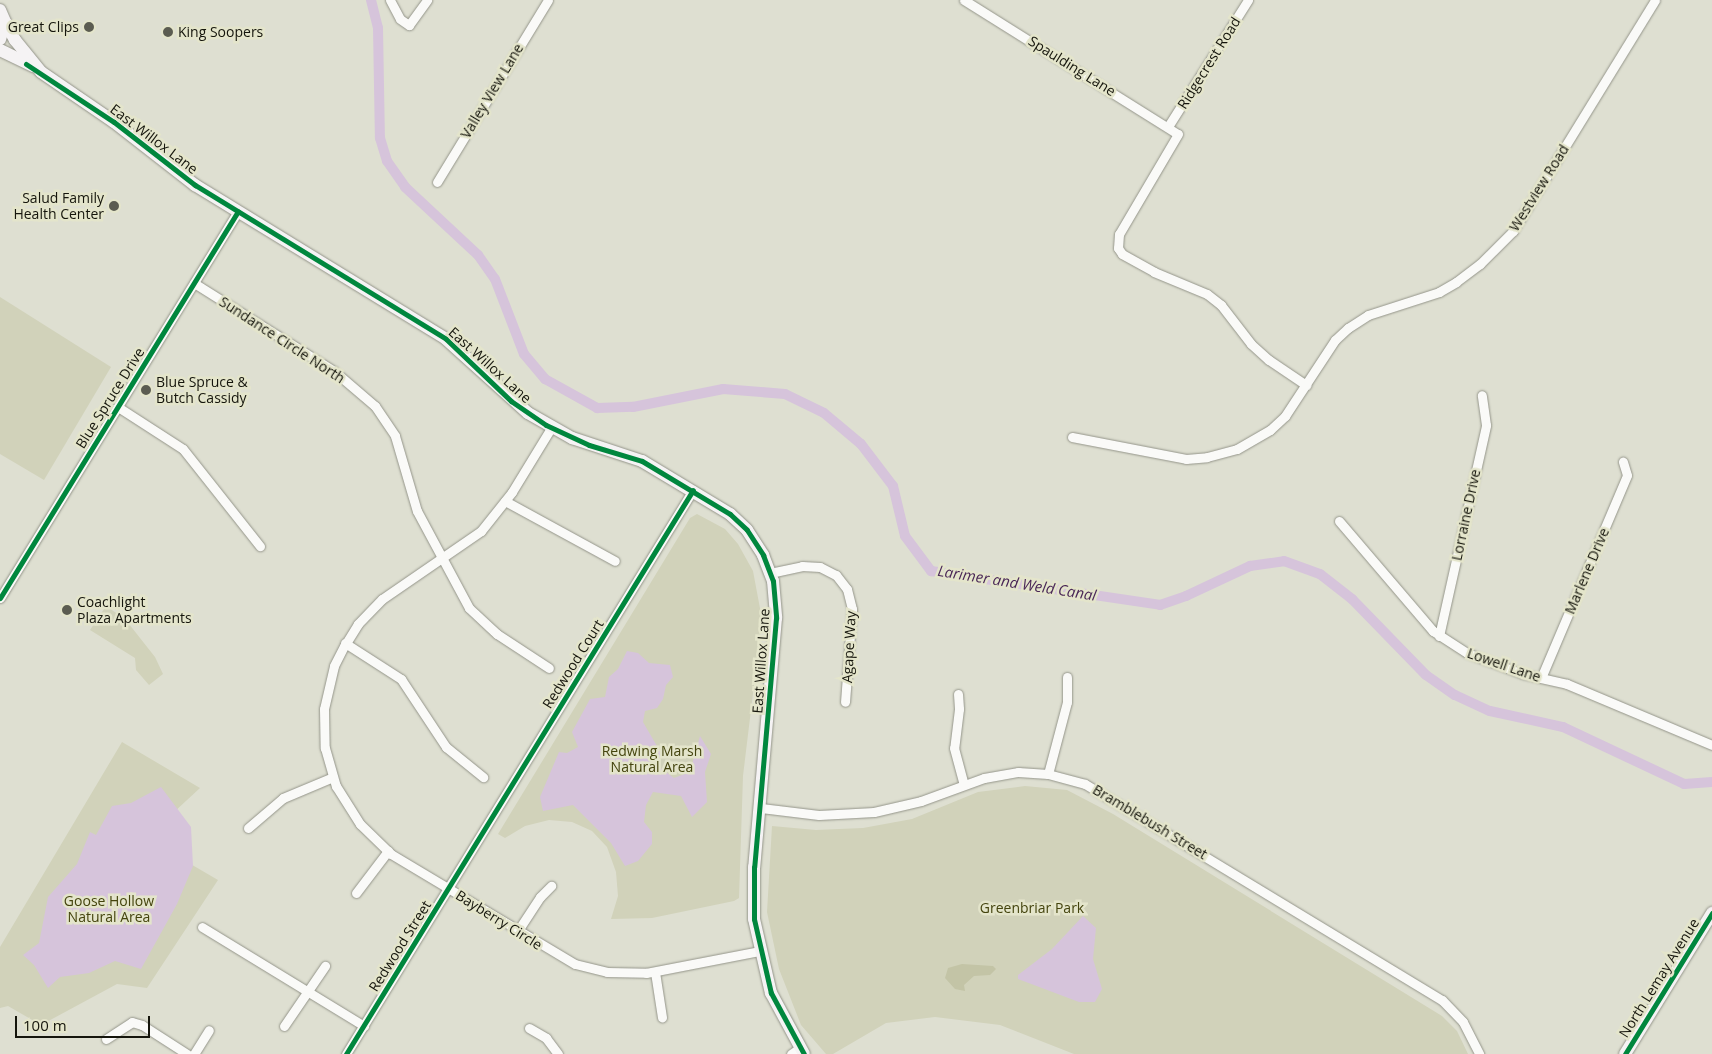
<!DOCTYPE html>
<html>
<head>
<meta charset="utf-8">
<style>
	body { margin:0 }
	#map { position:relative; width:1712px; height:1054px; overflow:hidden; background:#dedfd1; font-family:"Open Sans",sans-serif }
	div>[style] { position:absolute }
	[style*='--x'] { left:calc(var(--x)*1px); top:calc(var(--y)*1px); width:calc(var(--w)*1px); rotate:calc(var(--a)*1deg) }
	.green>* { inset:0; background:#d1d2ba }
	.forest>* { inset:0; background:#c3c4a6 }
	.water>* { inset:0; background:#d6c4db }
	.canal>* { height:10px; margin:-5px; padding:0 5px; transform-origin:5px; border-radius:5px; background:#d6c4db }
	.roads { filter:drop-shadow(0 0 1px #94958a) drop-shadow(0 0 1px #94958a) }
	.street>* { height:9px; margin:-4.5px; padding:0 4.5px; transform-origin:4.5px; border-radius:4.5px; background:#fafaf8 }
	.secondary>* { height:12px; margin:-6px; padding:0 6px; transform-origin:6px; border-radius:6px; background:#f5f3f4 }
	.cycleway>* { height:5px; margin:-2.5px; padding:0 2.5px; transform-origin:2.5px; border-radius:2.5px; background:#00873e }
	.dots>* { width:14px; height:14px; translate:-50% -50%; box-sizing:border-box; border:2px solid #e4e5cb; border-radius:50% }
	span { translate:-50% -50%; white-space:nowrap; text-align:center; line-height:1.15; -webkit-text-stroke:5px #e4e5cb; paint-order:stroke }
	.poi-label { font-size:14px; color:#15150c }
	.right { translate:-100% -50%; text-align:right }
	.left { translate:0 -50%; text-align:left }
	.street-label { font-size:14px; color:#15150c }
	.park-label { font-size:14px; color:#44440e }
	.water-label { font-size:15px; color:#492656; font-style:italic }
	.scale { position:absolute; left:15px; top:1016px; width:135px; height:22px; box-sizing:border-box; border:2px solid #15150c; border-top:0; padding-left:6px; font-size:15px; line-height:18px; white-space:nowrap; color:#15150c; -webkit-text-stroke:4px #e4e5cb; paint-order:stroke }
</style>
</head>
<body>
<div id="map">
	<div class="green">
		<div style="clip-path:polygon(0 297px,111px 367px,44px 480px,0 454px)"></div>
		<div style="clip-path:polygon(697px 514px,725px 529px,738px 544px,753px 571px,762px 619px,743px 776px,739px 898px,734px 901px,652px 918px,611px 919px,618px 896px,616px 872px,607px 847px,592px 831px,572px 822px,549px 820px,525px 826px,505px 838px,498px 834px,690px 518px)"></div>
		<div style="clip-path:polygon(106px 606px,125px 619px,155px 657px,163px 674px,149px 685px,136px 670px,135px 658px,90px 630px)"></div>
		<div style="clip-path:polygon(122px 742px,200px 788px,146px 838px,218px 880px,147px 988px,117px 984px,41px 1025px,8px 1006px,0 1008px,0 947px)"></div>
		<div style="clip-path:polygon(1025px 786px,1067px 790px,1113px 814px,1442px 1016px,1457px 1031px,1468px 1054px,1074px 1054px,1000px 1025px,935px 1017px,886px 1023px,833px 1054px,826px 1054px,801px 1025px,779px 969px,767px 912px,772px 826px,816px 830px,863px 828px,912px 819px,978px 792px)"></div>
	</div>
	<div class="forest">
		<div style="clip-path:polygon(962px 964px,993px 966px,996px 969px,990px 975px,974px 976px,964px 985px,965px 991px,955px 989px,945px 978px,948px 968px)"></div>
	</div>
	<div class="water">
		<div style="clip-path:polygon(627px 651px,638px 653px,649px 663px,670px 665px,673px 677px,666px 685px,663px 699px,657px 708px,645px 711px,643px 722px,661px 753px,658px 766px,674px 778px,690px 772px,700px 736px,711px 754px,705px 772px,707px 802px,692px 817px,681px 796px,653px 792px,646px 805px,644px 822px,652px 832px,652px 844px,638px 861px,625px 866px,611px 843px,573px 805px,543px 811px,540px 797px,559px 752px,567px 753px,578px 747px,572px 732px,590px 699px,605px 697px,609px 677px,618px 669px)"></div>
		<div style="clip-path:polygon(161px 787px,191px 827px,193px 866px,177px 904px,141px 969px,115px 961px,89px 973px,60px 977px,48px 988px,34px 965px,23px 955px,39px 943px,48px 897px,77px 864px,90px 832px,96px 835px,112px 806px,131px 803px)"></div>
		<div style="clip-path:polygon(1083px 916px,1096px 928px,1093px 959px,1102px 989px,1095px 1002px,1079px 1002px,1018px 979px,1018px 975px,1052px 949px)"></div>
	</div>
	<div class="canal">
		<div style="--x:371;--y:0;--w:29;--a:76"></div>
		<div style="--x:378;--y:28;--w:110;--a:89"></div>
		<div style="--x:380;--y:138;--w:24;--a:73"></div>
		<div style="--x:387;--y:161;--w:32;--a:55"></div>
		<div style="--x:405;--y:187;--w:100;--a:43"></div>
		<div style="--x:478;--y:255;--w:29;--a:55"></div>
		<div style="--x:495;--y:279;--w:80;--a:68.9"></div>
		<div style="--x:524;--y:354;--w:33;--a:50"></div>
		<div style="--x:545;--y:379;--w:60;--a:29.1"></div>
		<div style="--x:597;--y:408;--w:36;--a:-2"></div>
		<div style="--x:633;--y:407;--w:92;--a:-11.3"></div>
		<div style="--x:723;--y:389;--w:62;--a:4.6"></div>
		<div style="--x:785;--y:394;--w:43;--a:26"></div>
		<div style="--x:824;--y:413;--w:48;--a:40"></div>
		<div style="--x:861;--y:444;--w:53;--a:52.7"></div>
		<div style="--x:893;--y:486;--w:51;--a:76.5"></div>
		<div style="--x:905;--y:536;--w:44;--a:53.4"></div>
		<div style="--x:931;--y:571;--w:232;--a:8.4"></div>
		<div style="--x:1160;--y:605;--w:28;--a:-19"></div>
		<div style="--x:1186;--y:596;--w:71;--a:-25.1"></div>
		<div style="--x:1250;--y:566;--w:34;--a:-8"></div>
		<div style="--x:1284;--y:561;--w:38;--a:20"></div>
		<div style="--x:1320;--y:574;--w:41;--a:38"></div>
		<div style="--x:1352;--y:599;--w:106;--a:45.8"></div>
		<div style="--x:1426;--y:675;--w:35;--a:35"></div>
		<div style="--x:1455;--y:695;--w:38;--a:25"></div>
		<div style="--x:1490;--y:711;--w:75;--a:12.4"></div>
		<div style="--x:1563;--y:727;--w:134;--a:25.2"></div>
		<div style="--x:1684;--y:784;--w:28;--a:-4"></div>
	</div>
	<div class="roads">
		<div class="street">
			<div style="--x:390;--y:0;--w:21;--a:62"></div>
			<div style="--x:400;--y:19;--w:11;--a:34"></div>
			<div style="--x:409;--y:25;--w:31;--a:-54"></div>
			<div style="--x:964;--y:0;--w:252;--a:32.1"></div>
			<div style="--x:1178;--y:134;--w:116;--a:120.5"></div>
			<div style="--x:1119;--y:234;--w:14;--a:94"></div>
			<div style="--x:1118;--y:248;--w:7;--a:56"></div>
			<div style="--x:1122;--y:254;--w:37;--a:29"></div>
			<div style="--x:1154;--y:272;--w:57;--a:22.5"></div>
			<div style="--x:1207;--y:294;--w:18;--a:38"></div>
			<div style="--x:1221;--y:305;--w:49;--a:52.4"></div>
			<div style="--x:1251;--y:344;--w:24;--a:42"></div>
			<div style="--x:1269;--y:360;--w:45;--a:34"></div>
			<div style="--x:1169;--y:125;--w:148;--a:-57.7"></div>
			<div style="--x:437;--y:182;--w:213;--a:-58.6"></div>
			<div style="--x:194;--y:283;--w:165;--a:32.2"></div>
			<div style="--x:334;--y:371;--w:54;--a:40.5"></div>
			<div style="--x:375;--y:406;--w:36;--a:56"></div>
			<div style="--x:395;--y:436;--w:78;--a:73.7"></div>
			<div style="--x:417;--y:511;--w:110;--a:61.8"></div>
			<div style="--x:469;--y:608;--w:38;--a:43"></div>
			<div style="--x:497;--y:634;--w:62;--a:33.2"></div>
			<div style="--x:118;--y:407;--w:77;--a:32.9"></div>
			<div style="--x:183;--y:449;--w:124;--a:51.6"></div>
			<div style="--x:551;--y:428;--w:75;--a:121.4"></div>
			<div style="--x:512;--y:492;--w:50;--a:128.5"></div>
			<div style="--x:481;--y:531;--w:120;--a:145.5"></div>
			<div style="--x:382;--y:599;--w:35;--a:134"></div>
			<div style="--x:358;--y:624;--w:26;--a:122"></div>
			<div style="--x:344;--y:646;--w:22;--a:117"></div>
			<div style="--x:334;--y:666;--w:44;--a:103.1"></div>
			<div style="--x:324;--y:709;--w:39;--a:89"></div>
			<div style="--x:325;--y:748;--w:40;--a:74"></div>
			<div style="--x:336;--y:786;--w:45;--a:57.7"></div>
			<div style="--x:360;--y:824;--w:43;--a:44.1"></div>
			<div style="--x:391;--y:854;--w:214;--a:30.9"></div>
			<div style="--x:575;--y:964;--w:33;--a:14"></div>
			<div style="--x:607;--y:972;--w:39;--a:1"></div>
			<div style="--x:646;--y:973;--w:115;--a:-11"></div>
			<div style="--x:1072;--y:437;--w:116;--a:10.9"></div>
			<div style="--x:1186;--y:459;--w:21;--a:-5"></div>
			<div style="--x:1207;--y:457;--w:31;--a:-15"></div>
			<div style="--x:1237;--y:449;--w:38;--a:-30"></div>
			<div style="--x:1270;--y:430;--w:21;--a:-43"></div>
			<div style="--x:1285;--y:416;--w:91;--a:-56.7"></div>
			<div style="--x:1335;--y:340;--w:18;--a:-43"></div>
			<div style="--x:1348;--y:328;--w:24;--a:-33"></div>
			<div style="--x:1368;--y:315;--w:75;--a:-17.9"></div>
			<div style="--x:1439;--y:292;--w:20;--a:-30"></div>
			<div style="--x:1456;--y:282;--w:30;--a:-37"></div>
			<div style="--x:1480;--y:264;--w:47;--a:-45"></div>
			<div style="--x:1513;--y:231;--w:271;--a:-58.4"></div>
			<div style="--x:505;--y:501;--w:125;--a:28.6"></div>
			<div style="--x:1339;--y:521;--w:145;--a:49.5"></div>
			<div style="--x:1433;--y:631;--w:40;--a:32.9"></div>
			<div style="--x:1467;--y:653;--w:60;--a:20.6"></div>
			<div style="--x:1523;--y:674;--w:45;--a:12.8"></div>
			<div style="--x:1567;--y:684;--w:157;--a:22.8"></div>
			<div style="--x:770;--y:573;--w:33;--a:-12"></div>
			<div style="--x:802;--y:566;--w:18;--a:3"></div>
			<div style="--x:820;--y:567;--w:18;--a:27"></div>
			<div style="--x:836;--y:575;--w:18;--a:52"></div>
			<div style="--x:847;--y:589;--w:21;--a:76"></div>
			<div style="--x:852;--y:609;--w:93;--a:94.3"></div>
			<div style="--x:0;--y:598;--w:454;--a:-58.4"></div>
			<div style="--x:1439;--y:636;--w:216;--a:-77.4"></div>
			<div style="--x:1486;--y:425;--w:30;--a:-98"></div>
			<div style="--x:345;--y:643;--w:67;--a:32.7"></div>
			<div style="--x:401;--y:679;--w:82;--a:56.5"></div>
			<div style="--x:446;--y:747;--w:48;--a:39"></div>
			<div style="--x:1541;--y:678;--w:220;--a:-67"></div>
			<div style="--x:1627;--y:475;--w:14;--a:-107"></div>
			<div style="--x:958;--y:694;--w:15;--a:86"></div>
			<div style="--x:959;--y:709;--w:39;--a:97"></div>
			<div style="--x:954;--y:748;--w:38;--a:75"></div>
			<div style="--x:1048;--y:774;--w:74;--a:-75.2"></div>
			<div style="--x:1067;--y:702;--w:25;--a:-90"></div>
			<div style="--x:761;--y:808;--w:58;--a:6.9"></div>
			<div style="--x:819;--y:815;--w:55;--a:-3.1"></div>
			<div style="--x:874;--y:812;--w:48;--a:-13.2"></div>
			<div style="--x:921;--y:801;--w:67;--a:-20.1"></div>
			<div style="--x:984;--y:778;--w:35;--a:-10"></div>
			<div style="--x:1018;--y:772;--w:30;--a:4"></div>
			<div style="--x:1048;--y:774;--w:38;--a:15"></div>
			<div style="--x:1085;--y:784;--w:417;--a:31.2"></div>
			<div style="--x:1442;--y:1000;--w:30;--a:46"></div>
			<div style="--x:1463;--y:1022;--w:36;--a:63"></div>
			<div style="--x:248;--y:828;--w:46;--a:-40.6"></div>
			<div style="--x:283;--y:798;--w:54;--a:-22.8"></div>
			<div style="--x:356;--y:893;--w:53;--a:-52.7"></div>
			<div style="--x:202;--y:927;--w:190;--a:31.4"></div>
			<div style="--x:517;--y:932;--w:42;--a:-56.7"></div>
			<div style="--x:540;--y:897;--w:16;--a:-45"></div>
			<div style="--x:655;--y:972;--w:46;--a:81.2"></div>
			<div style="--x:284;--y:1026;--w:73;--a:-55.7"></div>
			<div style="--x:529;--y:1028;--w:20;--a:30"></div>
			<div style="--x:546;--y:1038;--w:20;--a:53"></div>
			<div style="--x:106;--y:1039;--w:31;--a:-33"></div>
			<div style="--x:132;--y:1022;--w:10;--a:17"></div>
			<div style="--x:142;--y:1025;--w:54;--a:32.8"></div>
			<div style="--x:194;--y:1054;--w:28;--a:-58"></div>
			<div style="--x:346;--y:1054;--w:662;--a:-58.4"></div>
			<div style="--x:791;--y:1054;--w:11;--a:-34"></div>
		</div>
		<div class="secondary">
			<div style="--x:0;--y:10;--w:13;--a:67"></div>
			<div style="--x:5;--y:22;--w:18;--a:106"></div>
			<div style="--x:5;--y:22;--w:21;--a:61"></div>
			<div style="--x:15;--y:40;--w:41;--a:50.9"></div>
			<div style="--x:41;--y:72;--w:88;--a:34.4"></div>
			<div style="--x:114;--y:122;--w:103;--a:37.9"></div>
			<div style="--x:195;--y:185;--w:294;--a:31.5"></div>
			<div style="--x:446;--y:339;--w:110;--a:42.1"></div>
			<div style="--x:528;--y:413;--w:51;--a:29.6"></div>
			<div style="--x:572;--y:438;--w:74;--a:18.2"></div>
			<div style="--x:642;--y:461;--w:103;--a:31.1"></div>
			<div style="--x:730;--y:514;--w:23;--a:43"></div>
			<div style="--x:747;--y:530;--w:30;--a:57"></div>
			<div style="--x:763;--y:555;--w:28;--a:69"></div>
			<div style="--x:773;--y:581;--w:37;--a:85"></div>
			<div style="--x:776;--y:618;--w:250;--a:95"></div>
			<div style="--x:754;--y:867;--w:52;--a:90"></div>
			<div style="--x:754;--y:919;--w:76;--a:77.1"></div>
			<div style="--x:771;--y:993;--w:69;--a:61.6"></div>
			<div style="--x:0;--y:50;--w:37;--a:26"></div>
			<div style="--x:1625;--y:1054;--w:166;--a:-58.3"></div>
		</div>
	</div>
	<div class="cycleway">
		<div style="--x:26;--y:64;--w:105;--a:33.4"></div>
		<div style="--x:114;--y:122;--w:103;--a:37.9"></div>
		<div style="--x:195;--y:185;--w:294;--a:31.5"></div>
		<div style="--x:446;--y:339;--w:90;--a:43.6"></div>
		<div style="--x:511;--y:401;--w:42;--a:34.4"></div>
		<div style="--x:546;--y:425;--w:47;--a:24.9"></div>
		<div style="--x:589;--y:445;--w:55;--a:16.8"></div>
		<div style="--x:642;--y:461;--w:103;--a:31.1"></div>
		<div style="--x:730;--y:514;--w:23;--a:43"></div>
		<div style="--x:747;--y:530;--w:30;--a:57"></div>
		<div style="--x:763;--y:555;--w:28;--a:69"></div>
		<div style="--x:773;--y:581;--w:37;--a:85"></div>
		<div style="--x:776;--y:618;--w:250;--a:95"></div>
		<div style="--x:754;--y:867;--w:52;--a:90"></div>
		<div style="--x:754;--y:919;--w:76;--a:77.1"></div>
		<div style="--x:771;--y:993;--w:69;--a:61.6"></div>
		<div style="--x:0;--y:598;--w:454;--a:-58.4"></div>
		<div style="--x:346;--y:1054;--w:662;--a:-58.4"></div>
		<div style="--x:1625;--y:1054;--w:166;--a:-58.3"></div>
	</div>
	<div class="dots">
		<div style="left:89px;top:27px;background:#5b5c51"></div>
		<div style="left:168px;top:32px;background:#5b5c51"></div>
		<div style="left:114px;top:206px;background:#5b5c51"></div>
		<div style="left:146px;top:390px;background:#5b5c51"></div>
		<div style="left:67px;top:610px;background:#5b5c51"></div>
	</div>
	<div class="poi-label">
		<span class="right" style="left:79px;top:27px">Great Clips</span>
		<span class="left" style="left:178px;top:32px">King Soopers</span>
		<span class="right" style="left:104px;top:206px">Salud Family<br>Health Center</span>
		<span class="left" style="left:156px;top:390px">Blue Spruce &amp;<br>Butch Cassidy</span>
		<span class="left" style="left:77px;top:610px">Coachlight<br>Plaza Apartments</span>
	</div>
	<div class="street-label">
		<span style="left:1209px;top:63px;rotate:-58deg">Ridgecrest Road</span>
		<span style="left:1072px;top:66px;rotate:32deg">Spaulding Lane</span>
		<span style="left:492px;top:91px;rotate:-59deg">Valley View Lane</span>
		<span style="left:154px;top:139px;rotate:37deg">East Willox Lane</span>
		<span style="left:1539px;top:188px;rotate:-58deg">Westview Road</span>
		<span style="left:282px;top:340px;rotate:33deg">Sundance Circle North</span>
		<span style="left:490px;top:365px;rotate:42deg">East Willox Lane</span>
		<span style="left:110px;top:398px;rotate:-58deg">Blue Spruce Drive</span>
		<span style="left:1466px;top:515px;rotate:-78deg">Lorraine Drive</span>
		<span style="left:1587px;top:571px;rotate:-67deg">Marlene Drive</span>
		<span style="left:849px;top:647px;rotate:-87deg">Agape Way</span>
		<span style="left:761px;top:661px;rotate:-86deg">East Willox Lane</span>
		<span style="left:573px;top:664px;rotate:-58deg">Redwood Court</span>
		<span style="left:1504px;top:665px;rotate:19deg">Lowell Lane</span>
		<span style="left:1150px;top:822px;rotate:31deg">Bramblebush Street</span>
		<span style="left:499px;top:920px;rotate:32deg">Bayberry Circle</span>
		<span style="left:400px;top:946px;rotate:-58deg">Redwood Street</span>
		<span style="left:1659px;top:978px;rotate:-58deg">North Lemay Avenue</span>
	</div>
	<div class="park-label">
		<span style="left:652px;top:759px">Redwing Marsh<br>Natural Area</span>
		<span style="left:109px;top:909px">Goose Hollow<br>Natural Area</span>
		<span style="left:1032px;top:908px">Greenbriar Park</span>
	</div>
	<div class="water-label">
		<span style="left:1017px;top:583px;rotate:9deg">Larimer and Weld Canal</span>
	</div>
	<div class="scale">100 m</div>
</div>
</body>
</html>
